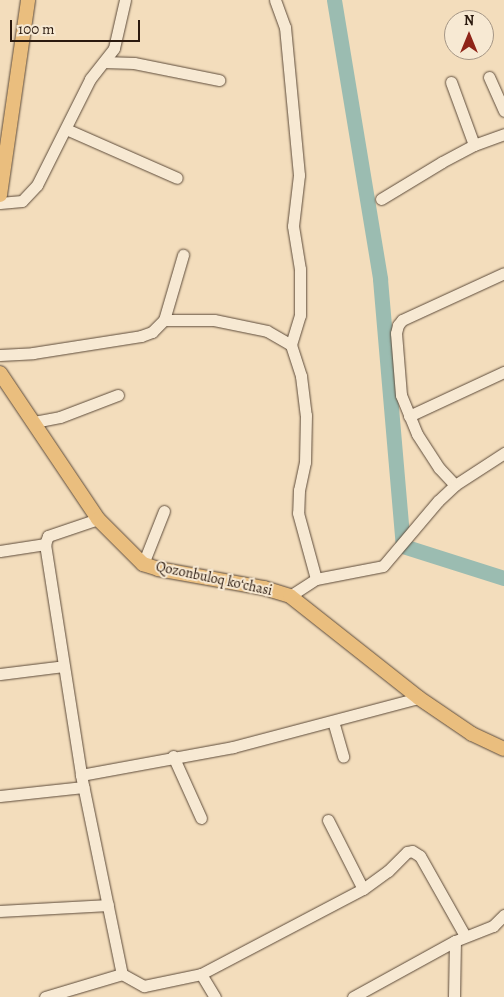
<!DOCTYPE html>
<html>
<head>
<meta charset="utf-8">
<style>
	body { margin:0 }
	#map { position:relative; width:504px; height:997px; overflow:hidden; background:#f3ddbc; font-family:Alegreya,serif }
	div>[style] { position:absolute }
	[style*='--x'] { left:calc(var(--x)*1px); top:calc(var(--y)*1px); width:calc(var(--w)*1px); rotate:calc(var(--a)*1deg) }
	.river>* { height:15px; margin:-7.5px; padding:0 7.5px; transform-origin:7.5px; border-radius:7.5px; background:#9bbcb1 }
	.roads { filter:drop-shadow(0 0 1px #5d4b3a) drop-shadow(0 0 1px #5d4b3a) }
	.minor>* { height:11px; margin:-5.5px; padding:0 5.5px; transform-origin:5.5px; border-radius:5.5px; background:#f7e9d3 }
	.major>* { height:14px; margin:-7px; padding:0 7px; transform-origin:7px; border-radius:7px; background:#eabe7e }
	span { translate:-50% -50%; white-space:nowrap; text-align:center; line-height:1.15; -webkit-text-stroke:4px #f7e9d3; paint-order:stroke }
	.street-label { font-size:14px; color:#2b1a0f }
	.north { position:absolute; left:444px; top:10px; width:50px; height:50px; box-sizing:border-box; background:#f7e9d3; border:1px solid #a59685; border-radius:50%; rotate:0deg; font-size:14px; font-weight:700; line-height:20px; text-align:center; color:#2b1a0f }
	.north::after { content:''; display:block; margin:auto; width:18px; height:22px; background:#8f2418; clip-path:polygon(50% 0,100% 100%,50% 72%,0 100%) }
	.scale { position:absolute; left:10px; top:20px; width:130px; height:22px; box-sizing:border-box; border:2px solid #2b1a0f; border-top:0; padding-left:6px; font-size:15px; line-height:18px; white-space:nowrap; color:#2b1a0f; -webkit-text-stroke:4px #f7e9d3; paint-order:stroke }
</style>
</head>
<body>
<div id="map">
	<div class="river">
		<div style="--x:334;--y:0;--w:283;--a:80.6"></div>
		<div style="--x:380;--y:279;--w:268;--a:85.1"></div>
		<div style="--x:403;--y:546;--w:106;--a:17.6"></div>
	</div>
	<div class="roads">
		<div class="minor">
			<div style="--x:275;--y:0;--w:29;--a:70"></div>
			<div style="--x:285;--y:27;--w:149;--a:84.6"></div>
			<div style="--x:299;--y:175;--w:51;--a:96.7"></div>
			<div style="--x:293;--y:226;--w:44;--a:80.8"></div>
			<div style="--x:300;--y:269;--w:46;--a:90"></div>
			<div style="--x:300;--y:315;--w:31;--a:107"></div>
			<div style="--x:104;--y:62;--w:30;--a:2"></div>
			<div style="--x:134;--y:63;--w:87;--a:11.3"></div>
			<div style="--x:489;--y:77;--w:37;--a:66"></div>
			<div style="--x:451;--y:82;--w:67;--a:69.9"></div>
			<div style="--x:66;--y:129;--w:121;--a:23.8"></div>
			<div style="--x:381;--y:199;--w:71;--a:-31.2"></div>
			<div style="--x:442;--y:162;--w:36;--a:-28"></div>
			<div style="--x:474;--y:145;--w:32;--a:-20"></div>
			<div style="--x:0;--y:203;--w:22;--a:-5"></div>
			<div style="--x:22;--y:201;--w:22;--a:-47"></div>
			<div style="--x:37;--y:185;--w:119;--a:-63.4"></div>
			<div style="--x:90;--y:79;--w:39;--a:-52"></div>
			<div style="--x:114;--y:48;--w:49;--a:-77.1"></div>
			<div style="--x:164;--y:320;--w:68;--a:-73.7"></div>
			<div style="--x:0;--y:355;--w:33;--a:-3"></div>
			<div style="--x:33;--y:353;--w:109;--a:-8.9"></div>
			<div style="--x:141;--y:336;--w:12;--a:-20"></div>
			<div style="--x:152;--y:332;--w:17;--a:-45"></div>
			<div style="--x:164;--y:320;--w:50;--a:0"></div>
			<div style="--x:214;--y:320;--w:54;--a:11.7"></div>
			<div style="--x:267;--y:331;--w:28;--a:30"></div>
			<div style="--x:291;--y:345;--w:33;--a:72"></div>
			<div style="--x:301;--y:376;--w:39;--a:83"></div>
			<div style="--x:306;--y:415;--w:47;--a:91.2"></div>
			<div style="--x:305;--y:462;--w:29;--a:102"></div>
			<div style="--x:299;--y:490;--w:23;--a:92"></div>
			<div style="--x:298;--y:513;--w:68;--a:74.7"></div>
			<div style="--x:316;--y:579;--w:31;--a:147"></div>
			<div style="--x:409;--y:416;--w:105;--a:-24.9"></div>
			<div style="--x:34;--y:422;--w:26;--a:-11"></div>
			<div style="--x:60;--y:417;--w:62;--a:-20.8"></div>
			<div style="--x:455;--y:485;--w:23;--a:-133"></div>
			<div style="--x:439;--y:468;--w:40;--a:-122.9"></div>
			<div style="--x:417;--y:434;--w:42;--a:-112.3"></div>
			<div style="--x:401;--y:395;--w:62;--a:-94.6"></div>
			<div style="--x:396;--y:333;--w:8;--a:-76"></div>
			<div style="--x:398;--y:325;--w:6;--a:-51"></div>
			<div style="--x:402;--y:320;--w:112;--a:-24.7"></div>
			<div style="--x:98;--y:519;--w:53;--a:161.2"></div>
			<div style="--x:48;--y:536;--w:9;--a:111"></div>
			<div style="--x:45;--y:544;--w:234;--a:81.1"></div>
			<div style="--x:81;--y:775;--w:203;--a:78.4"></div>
			<div style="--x:0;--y:551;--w:46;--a:-8.8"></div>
			<div style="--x:143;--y:564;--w:57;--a:-68.4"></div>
			<div style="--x:316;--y:579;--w:68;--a:-11"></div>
			<div style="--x:383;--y:566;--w:85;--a:-49.8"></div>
			<div style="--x:438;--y:501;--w:23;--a:-43"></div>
			<div style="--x:455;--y:485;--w:59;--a:-33.1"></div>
			<div style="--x:0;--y:674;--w:64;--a:-7.1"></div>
			<div style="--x:333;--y:721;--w:37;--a:74"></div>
			<div style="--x:173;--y:756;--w:68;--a:65.7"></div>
			<div style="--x:81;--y:775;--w:155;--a:-10.4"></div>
			<div style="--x:233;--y:747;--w:192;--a:-14.8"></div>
			<div style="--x:0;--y:796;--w:84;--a:-6.1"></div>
			<div style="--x:328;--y:820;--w:77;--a:63.1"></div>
			<div style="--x:0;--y:911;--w:108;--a:-3.2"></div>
			<div style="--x:201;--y:974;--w:27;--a:59"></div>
			<div style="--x:45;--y:997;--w:80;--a:-16.6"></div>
			<div style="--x:122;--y:974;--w:25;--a:29"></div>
			<div style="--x:144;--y:986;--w:58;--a:-11.9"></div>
			<div style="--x:201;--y:974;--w:183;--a:-27.7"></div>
			<div style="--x:363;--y:889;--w:31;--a:-36"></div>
			<div style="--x:388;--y:871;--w:27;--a:-45"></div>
			<div style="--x:407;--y:852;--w:5;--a:-11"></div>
			<div style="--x:412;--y:851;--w:9;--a:32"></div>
			<div style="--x:420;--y:856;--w:92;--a:60.6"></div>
			<div style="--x:353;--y:997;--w:116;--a:-28.8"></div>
			<div style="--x:455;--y:941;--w:41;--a:-21.5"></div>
			<div style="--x:493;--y:926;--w:16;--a:-45"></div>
			<div style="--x:454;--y:997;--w:56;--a:-89"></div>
		</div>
		<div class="major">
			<div style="--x:0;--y:195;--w:197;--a:-81.8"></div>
			<div style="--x:0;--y:373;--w:176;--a:56.1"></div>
			<div style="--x:98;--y:519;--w:64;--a:45"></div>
			<div style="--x:143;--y:564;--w:16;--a:18"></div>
			<div style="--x:158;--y:569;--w:108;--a:10.2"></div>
			<div style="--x:264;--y:588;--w:27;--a:17"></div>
			<div style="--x:290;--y:596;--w:164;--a:38.3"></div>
			<div style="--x:419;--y:698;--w:64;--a:34.2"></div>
			<div style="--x:472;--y:734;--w:35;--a:25"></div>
		</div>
	</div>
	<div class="street-label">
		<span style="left:214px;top:579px;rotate:12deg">Qozonbuloq koʻchasi</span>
	</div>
	<div class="north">N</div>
	<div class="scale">100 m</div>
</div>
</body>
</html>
